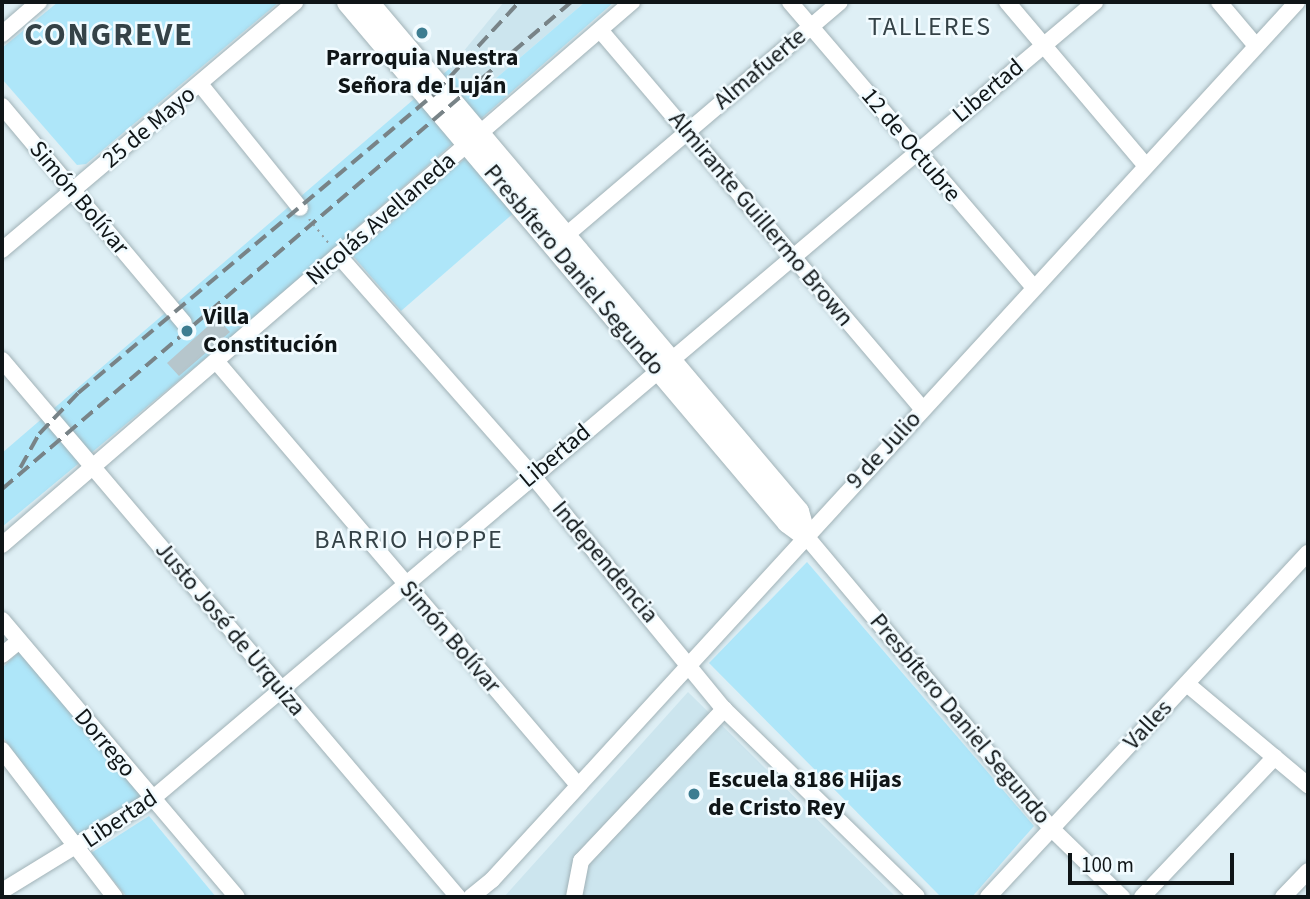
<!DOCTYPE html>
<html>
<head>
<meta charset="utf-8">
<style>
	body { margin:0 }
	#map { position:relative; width:1310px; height:899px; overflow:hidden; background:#deeff5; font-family:"Source Sans 3",sans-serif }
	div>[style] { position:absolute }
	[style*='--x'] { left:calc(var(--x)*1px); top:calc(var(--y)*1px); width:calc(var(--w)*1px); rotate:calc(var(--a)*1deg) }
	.built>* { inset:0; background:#cce5ee }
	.green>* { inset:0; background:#aee6f9 }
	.building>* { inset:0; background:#b6c6cc }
	.path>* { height:2px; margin-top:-1px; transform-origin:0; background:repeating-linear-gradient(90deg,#93a0a5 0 2px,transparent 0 7px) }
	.roads { filter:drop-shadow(0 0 2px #a1b2b7) drop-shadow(0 0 2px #a1b2b7) }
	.minor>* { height:16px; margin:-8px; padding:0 8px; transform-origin:8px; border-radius:8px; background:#fff }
	.major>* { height:21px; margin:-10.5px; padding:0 10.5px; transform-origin:10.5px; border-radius:10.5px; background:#fff }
	.rail>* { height:3.5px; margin-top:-1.75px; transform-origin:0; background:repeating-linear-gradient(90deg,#788387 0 14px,transparent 0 21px) }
	.dots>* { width:19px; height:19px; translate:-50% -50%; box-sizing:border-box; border:4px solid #f1fbff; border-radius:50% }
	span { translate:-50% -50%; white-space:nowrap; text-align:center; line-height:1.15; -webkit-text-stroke:5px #f1fbff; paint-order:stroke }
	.poi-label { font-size:24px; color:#0f1517; font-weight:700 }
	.left { translate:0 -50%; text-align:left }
	.street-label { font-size:24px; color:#0f1517 }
	.neighbourhood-label { font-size:26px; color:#344247; letter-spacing:2px }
	.district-label { font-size:32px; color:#344247; font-weight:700; letter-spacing:2px }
	.frame { position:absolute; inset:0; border:4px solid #0f1517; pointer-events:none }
	.scale { position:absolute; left:1068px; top:853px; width:166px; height:32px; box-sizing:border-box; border:4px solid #0f1517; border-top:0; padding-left:9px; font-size:21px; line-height:24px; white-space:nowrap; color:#0f1517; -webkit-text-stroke:5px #f1fbff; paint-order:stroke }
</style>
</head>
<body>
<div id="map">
	<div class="built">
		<div style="clip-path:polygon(504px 2px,585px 2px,473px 98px,449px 69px)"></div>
		<div style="clip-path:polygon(688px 692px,896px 897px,504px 897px)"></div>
	</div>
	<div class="green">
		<div style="clip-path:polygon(58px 2px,279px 2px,86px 164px,77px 165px,2px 79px,2px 48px)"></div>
		<div style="clip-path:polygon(585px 2px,614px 2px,249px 322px,2px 527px,2px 453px,449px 69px,473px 98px)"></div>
		<div style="clip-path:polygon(468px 156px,516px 211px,401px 311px,353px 256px)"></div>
		<div style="clip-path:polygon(807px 562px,1034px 826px,972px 897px,941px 897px,709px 663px)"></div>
		<div style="clip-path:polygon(20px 651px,144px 797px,78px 838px,2px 736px,2px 668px)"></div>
		<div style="clip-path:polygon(149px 816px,216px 897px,127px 897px,91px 853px)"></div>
	</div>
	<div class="building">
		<div style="clip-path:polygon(217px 318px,230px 332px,179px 376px,167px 363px)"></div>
	</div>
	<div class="path">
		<div style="--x:309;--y:219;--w:33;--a:51"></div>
	</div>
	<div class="roads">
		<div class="minor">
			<div style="--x:790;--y:2;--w:375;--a:49.5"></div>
			<div style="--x:1007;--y:2;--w:215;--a:49.7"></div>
			<div style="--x:1219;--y:2;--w:57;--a:49.9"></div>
			<div style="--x:600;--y:30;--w:497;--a:49.6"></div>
			<div style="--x:2;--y:34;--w:49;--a:-40.9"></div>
			<div style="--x:200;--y:84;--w:159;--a:51.1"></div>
			<div style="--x:2;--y:106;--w:283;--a:50"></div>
			<div style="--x:558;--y:242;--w:370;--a:-40.4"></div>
			<div style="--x:2;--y:250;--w:384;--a:-40.2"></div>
			<div style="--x:338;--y:255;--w:295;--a:48.6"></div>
			<div style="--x:533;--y:476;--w:301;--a:50.7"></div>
			<div style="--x:724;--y:709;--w:269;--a:44.2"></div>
			<div style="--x:2;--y:360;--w:704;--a:49.66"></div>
			<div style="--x:216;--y:361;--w:556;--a:49.52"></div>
			<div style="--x:805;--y:535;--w:384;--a:50"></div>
			<div style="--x:1052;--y:829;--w:98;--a:44.2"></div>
			<div style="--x:2;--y:545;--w:832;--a:-40.76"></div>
			<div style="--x:2;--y:620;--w:363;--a:49.7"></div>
			<div style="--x:2;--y:655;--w:22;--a:-39"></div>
			<div style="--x:1187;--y:684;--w:158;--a:39.9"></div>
			<div style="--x:2;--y:750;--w:185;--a:52.5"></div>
			<div style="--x:2;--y:891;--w:176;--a:-31.5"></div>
			<div style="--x:152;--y:799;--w:1235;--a:-40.2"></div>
			<div style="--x:471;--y:897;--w:27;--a:-39"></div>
			<div style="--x:492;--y:880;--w:1191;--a:-47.48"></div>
			<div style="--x:574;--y:897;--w:37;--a:-79"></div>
			<div style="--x:581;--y:861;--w:209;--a:-46.7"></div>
			<div style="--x:988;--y:897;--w:470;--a:-47.1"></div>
			<div style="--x:1142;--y:897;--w:193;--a:-46.5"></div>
			<div style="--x:1283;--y:897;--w:36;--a:-46"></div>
		</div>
		<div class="major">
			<div style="--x:347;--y:2;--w:681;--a:49.76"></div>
			<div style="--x:787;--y:522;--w:22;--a:36"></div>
			<div style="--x:368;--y:2;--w:666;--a:49.81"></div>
			<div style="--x:798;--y:511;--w:25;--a:74"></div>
		</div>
	</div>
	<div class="rail">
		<div style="--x:20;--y:468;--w:39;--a:-61"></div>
		<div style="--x:39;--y:434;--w:57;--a:-46.4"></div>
		<div style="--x:78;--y:393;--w:466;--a:-40"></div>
		<div style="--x:435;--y:93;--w:124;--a:-47.3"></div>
		<div style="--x:2;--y:489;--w:749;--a:-40.56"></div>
	</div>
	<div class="dots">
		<div style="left:422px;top:33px;background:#3d7d91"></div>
		<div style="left:187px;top:331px;background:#3d7d91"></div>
		<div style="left:694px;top:794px;background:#3d7d91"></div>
	</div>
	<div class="poi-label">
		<span style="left:422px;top:72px">Parroquia Nuestra<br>Señora de Luján</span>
		<span class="left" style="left:203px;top:331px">Villa<br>Constitución</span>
		<span class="left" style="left:708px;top:794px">Escuela 8186 Hijas<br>de Cristo Rey</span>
	</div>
	<div class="street-label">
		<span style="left:760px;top:69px;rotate:-40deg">Almafuerte</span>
		<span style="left:988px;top:91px;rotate:-40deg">Libertad</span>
		<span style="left:149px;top:127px;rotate:-40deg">25 de Mayo</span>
		<span style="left:911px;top:145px;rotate:50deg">12 de Octubre</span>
		<span style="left:79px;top:198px;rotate:50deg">Simón Bolívar</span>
		<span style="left:381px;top:219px;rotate:-41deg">Nicolás Avellaneda</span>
		<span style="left:761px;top:219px;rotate:50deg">Almirante Guillermo Brown</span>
		<span style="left:574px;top:270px;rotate:50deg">Presbítero Daniel Segundo</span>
		<span style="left:884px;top:450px;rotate:-47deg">9 de Julio</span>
		<span style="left:555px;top:456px;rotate:-40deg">Libertad</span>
		<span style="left:605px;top:562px;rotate:50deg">Independencia</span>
		<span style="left:230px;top:629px;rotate:50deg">Justo José de Urquiza</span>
		<span style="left:450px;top:637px;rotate:49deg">Simón Bolívar</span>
		<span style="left:960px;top:719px;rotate:50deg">Presbítero Daniel Segundo</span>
		<span style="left:1148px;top:725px;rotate:-47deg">Valles</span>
		<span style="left:105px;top:743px;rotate:50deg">Dorrego</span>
		<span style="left:120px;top:819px;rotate:-34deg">Libertad</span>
	</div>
	<div class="neighbourhood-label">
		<span style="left:930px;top:27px">TALLERES</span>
		<span style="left:409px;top:540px">BARRIO HOPPE</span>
	</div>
	<div class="district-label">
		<span style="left:109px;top:35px">CONGREVE</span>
	</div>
	<div class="frame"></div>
	<div class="scale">100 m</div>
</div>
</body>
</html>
